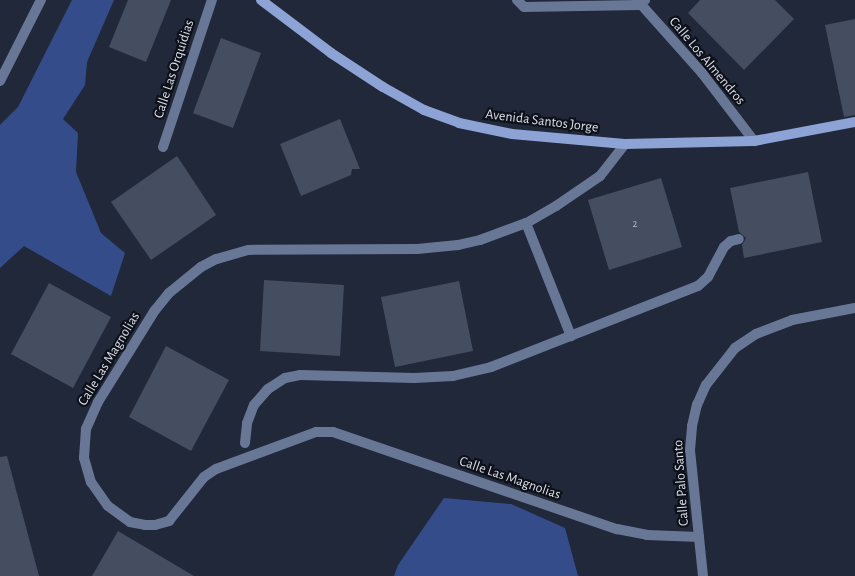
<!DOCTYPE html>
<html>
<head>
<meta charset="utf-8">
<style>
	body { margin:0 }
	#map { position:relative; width:855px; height:576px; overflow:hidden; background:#202839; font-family:"Alegreya Sans",sans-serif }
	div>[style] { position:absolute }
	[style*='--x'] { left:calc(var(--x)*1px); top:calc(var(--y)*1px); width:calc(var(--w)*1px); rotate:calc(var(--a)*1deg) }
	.green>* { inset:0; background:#344d8a }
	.building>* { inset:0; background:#454d60 }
	.service>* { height:10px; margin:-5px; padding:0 5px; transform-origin:5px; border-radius:5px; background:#697796 }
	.minor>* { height:10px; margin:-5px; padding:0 5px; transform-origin:5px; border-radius:5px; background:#697796 }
	.secondary>* { height:10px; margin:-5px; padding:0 5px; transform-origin:5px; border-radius:5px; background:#8da3d5 }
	span { translate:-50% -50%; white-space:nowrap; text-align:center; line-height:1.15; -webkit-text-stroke:4.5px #0e1119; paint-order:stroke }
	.number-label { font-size:11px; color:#b4bac8 }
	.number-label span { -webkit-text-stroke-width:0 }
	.street-label { font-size:14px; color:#d9dfea }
</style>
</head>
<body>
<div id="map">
	<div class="green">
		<div style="clip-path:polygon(72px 0,114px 0,87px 62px,85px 85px,63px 119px,78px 133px,76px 172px,101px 233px,125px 253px,111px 296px,24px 246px,0 268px,0 125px,18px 107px)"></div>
		<div style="clip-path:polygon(444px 498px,511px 504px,565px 528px,578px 576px,394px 576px,398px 565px)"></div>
	</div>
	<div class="building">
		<div style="clip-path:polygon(128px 0,171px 0,146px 62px,109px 47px)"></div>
		<div style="clip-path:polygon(700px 0,775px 0,794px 19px,744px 70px,688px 13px)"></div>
		<div style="clip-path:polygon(855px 19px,855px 115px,844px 117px,825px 25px)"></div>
		<div style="clip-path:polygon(221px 38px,261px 53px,233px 128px,193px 113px)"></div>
		<div style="clip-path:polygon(340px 119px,360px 169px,352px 169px,351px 175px,301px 196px,280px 144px)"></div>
		<div style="clip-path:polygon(177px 156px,216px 215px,151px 260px,111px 202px)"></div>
		<div style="clip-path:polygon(808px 172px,822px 242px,744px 258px,742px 245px,746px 238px,739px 232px,730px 188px)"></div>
		<div style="clip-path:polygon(661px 178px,682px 247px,609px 270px,588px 200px)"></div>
		<div style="clip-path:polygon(264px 280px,344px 285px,340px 356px,260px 351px)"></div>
		<div style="clip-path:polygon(459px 281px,473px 351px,395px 367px,381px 297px)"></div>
		<div style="clip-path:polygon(49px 283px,111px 317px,73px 388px,11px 354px)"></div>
		<div style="clip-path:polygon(166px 346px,229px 380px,191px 451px,129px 417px)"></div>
		<div style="clip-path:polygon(7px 456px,39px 576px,0 576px,0 457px)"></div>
		<div style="clip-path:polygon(118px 531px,194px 576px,92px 576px)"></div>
	</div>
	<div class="service">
		<div style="--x:245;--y:443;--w:20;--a:-84"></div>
		<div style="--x:247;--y:423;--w:19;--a:-69"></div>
		<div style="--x:254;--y:405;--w:21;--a:-49"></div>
		<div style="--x:268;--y:389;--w:20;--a:-33"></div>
		<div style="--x:285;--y:378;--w:15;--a:-11"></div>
		<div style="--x:300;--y:375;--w:114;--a:1.5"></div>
		<div style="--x:414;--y:378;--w:39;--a:-3"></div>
		<div style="--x:453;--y:376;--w:39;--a:-13"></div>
		<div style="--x:491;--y:367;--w:222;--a:-21.4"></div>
		<div style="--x:698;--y:286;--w:13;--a:-42"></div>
		<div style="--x:708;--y:277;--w:34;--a:-62"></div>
		<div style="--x:724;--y:247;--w:9;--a:-41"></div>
		<div style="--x:731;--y:241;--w:8;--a:-14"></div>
	</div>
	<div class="minor">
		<div style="--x:517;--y:0;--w:10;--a:45"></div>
		<div style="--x:524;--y:7;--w:115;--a:-1"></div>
		<div style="--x:639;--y:5;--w:8;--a:-40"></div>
		<div style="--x:637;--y:0;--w:98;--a:48.3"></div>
		<div style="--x:702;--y:73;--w:86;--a:52.6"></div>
		<div style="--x:0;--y:81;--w:91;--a:-63.2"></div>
		<div style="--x:625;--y:144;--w:41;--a:128"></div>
		<div style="--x:600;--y:176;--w:53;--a:145.7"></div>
		<div style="--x:556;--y:206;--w:34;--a:150"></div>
		<div style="--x:526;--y:223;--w:49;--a:159.7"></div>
		<div style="--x:480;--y:240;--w:23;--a:167"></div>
		<div style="--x:458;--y:245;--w:41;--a:174.4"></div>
		<div style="--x:417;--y:249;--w:169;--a:179.7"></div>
		<div style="--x:248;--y:250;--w:33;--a:164"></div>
		<div style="--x:216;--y:259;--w:17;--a:152"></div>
		<div style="--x:201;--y:267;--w:41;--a:140.9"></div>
		<div style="--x:169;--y:293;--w:22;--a:129"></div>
		<div style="--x:155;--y:310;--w:108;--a:121.8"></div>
		<div style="--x:98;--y:402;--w:30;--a:114"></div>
		<div style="--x:86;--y:429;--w:29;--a:94"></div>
		<div style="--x:84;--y:458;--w:25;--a:74"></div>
		<div style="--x:91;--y:482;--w:29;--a:55"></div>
		<div style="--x:108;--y:506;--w:27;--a:36"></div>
		<div style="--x:130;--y:522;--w:15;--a:11"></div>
		<div style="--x:145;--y:525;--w:10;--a:0"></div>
		<div style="--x:155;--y:525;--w:15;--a:-16"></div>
		<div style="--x:169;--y:521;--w:56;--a:-51.5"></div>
		<div style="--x:204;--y:477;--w:14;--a:-34"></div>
		<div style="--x:216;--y:469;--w:107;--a:-20.3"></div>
		<div style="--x:316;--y:432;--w:17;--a:0"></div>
		<div style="--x:333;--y:432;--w:300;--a:18.9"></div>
		<div style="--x:617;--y:529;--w:31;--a:11"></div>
		<div style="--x:647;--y:535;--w:52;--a:2.2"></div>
		<div style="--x:163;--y:147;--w:155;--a:-71.6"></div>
		<div style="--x:526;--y:223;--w:122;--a:68.3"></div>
		<div style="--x:703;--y:576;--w:127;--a:-95.9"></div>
		<div style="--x:690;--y:450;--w:24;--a:-85"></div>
		<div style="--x:692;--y:426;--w:22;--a:-77"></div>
		<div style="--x:697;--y:405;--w:22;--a:-66"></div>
		<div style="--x:706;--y:385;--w:47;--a:-51.9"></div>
		<div style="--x:735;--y:348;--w:25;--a:-34"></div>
		<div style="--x:756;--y:334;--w:39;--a:-21"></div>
		<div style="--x:792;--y:320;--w:64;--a:-10.8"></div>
	</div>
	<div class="secondary">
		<div style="--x:261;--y:0;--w:88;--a:37.1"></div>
		<div style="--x:331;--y:53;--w:62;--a:33.2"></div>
		<div style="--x:383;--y:87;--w:47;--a:29.3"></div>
		<div style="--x:424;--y:110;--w:37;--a:20"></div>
		<div style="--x:459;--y:123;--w:54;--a:11.7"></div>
		<div style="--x:512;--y:134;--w:113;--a:5.1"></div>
		<div style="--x:625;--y:144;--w:129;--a:-1.3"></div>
		<div style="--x:754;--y:141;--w:103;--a:-10.7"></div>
	</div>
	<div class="number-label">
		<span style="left:635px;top:224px">2</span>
	</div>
	<div class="street-label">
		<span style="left:707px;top:61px;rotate:50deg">Calle Los Almendros</span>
		<span style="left:174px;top:69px;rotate:-72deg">Calle Las Orquídias</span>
		<span style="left:542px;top:121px;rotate:7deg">Avenida Santos Jorge</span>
		<span style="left:109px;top:359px;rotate:-59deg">Calle Las Magnolias</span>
		<span style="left:510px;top:478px;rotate:19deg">Calle Las Magnolias</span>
		<span style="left:681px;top:483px;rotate:-94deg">Calle Palo Santo</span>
	</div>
</div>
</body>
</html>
